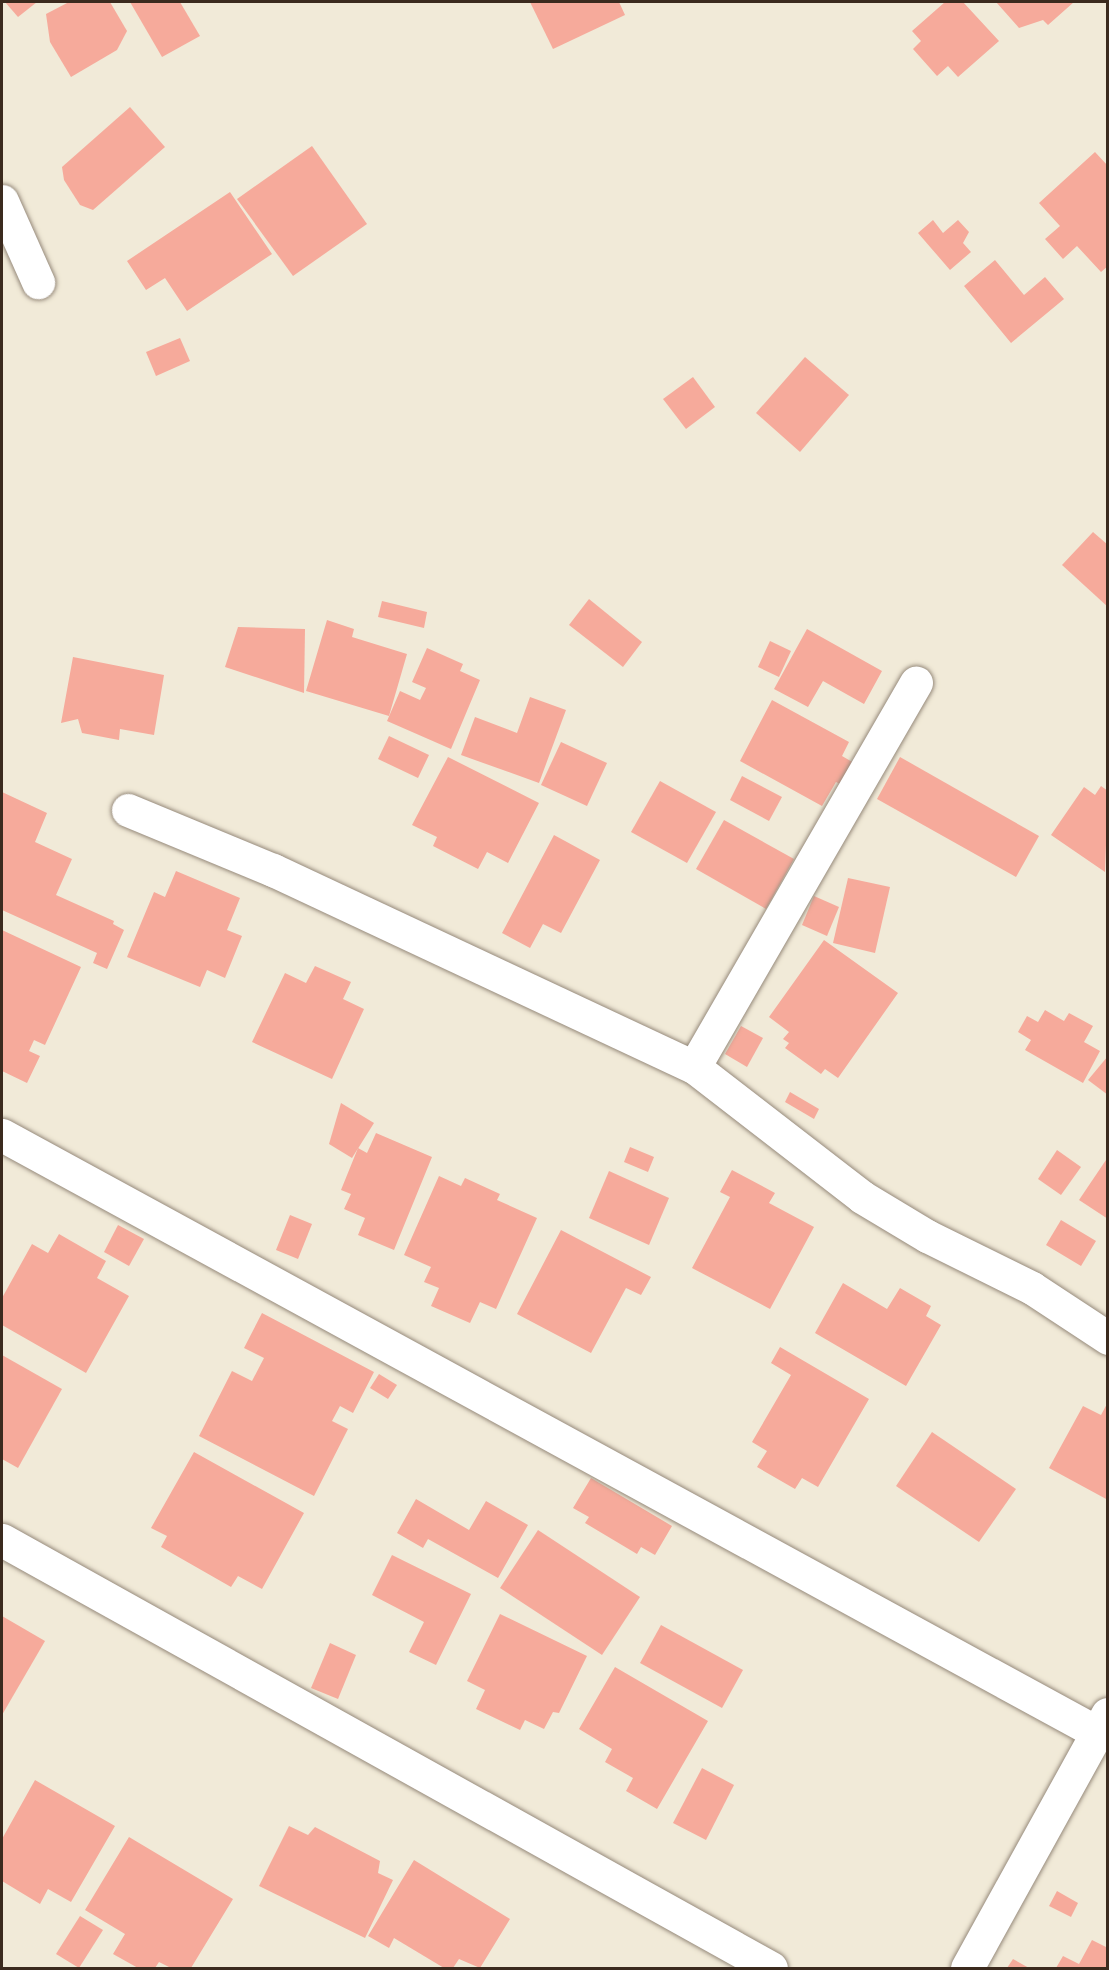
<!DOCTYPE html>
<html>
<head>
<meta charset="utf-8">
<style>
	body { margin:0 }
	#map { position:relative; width:1109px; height:1970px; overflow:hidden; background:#f1ead8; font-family:"IM FELL French Canon",serif }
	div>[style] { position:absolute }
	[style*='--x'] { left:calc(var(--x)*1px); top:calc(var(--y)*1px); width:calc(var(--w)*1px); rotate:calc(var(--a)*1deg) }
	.building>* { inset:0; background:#f6aa9b }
	.roads { filter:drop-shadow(0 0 2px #968a7b) drop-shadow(0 0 2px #968a7b) }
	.minor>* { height:33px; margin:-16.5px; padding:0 16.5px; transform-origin:16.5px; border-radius:16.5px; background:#fff }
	span { translate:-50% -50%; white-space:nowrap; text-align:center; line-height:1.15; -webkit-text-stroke:4.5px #f6f6f2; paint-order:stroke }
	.frame { position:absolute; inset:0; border:3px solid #3b2a1e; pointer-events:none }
</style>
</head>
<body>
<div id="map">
	<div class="building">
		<div style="clip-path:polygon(5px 2px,37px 2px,18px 17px)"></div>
		<div style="clip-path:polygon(69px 2px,110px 2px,127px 31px,117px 50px,71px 77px,50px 42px,46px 14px)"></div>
		<div style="clip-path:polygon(130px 2px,180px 2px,200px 36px,162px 57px)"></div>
		<div style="clip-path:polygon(530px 2px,619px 2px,625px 15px,553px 49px)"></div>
		<div style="clip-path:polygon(945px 2px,963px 2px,999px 41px,958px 77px,948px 66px,937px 76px,913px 49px,921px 41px,912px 31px)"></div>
		<div style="clip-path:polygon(996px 2px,1074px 2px,1048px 25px,1043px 20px,1019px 28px)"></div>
		<div style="clip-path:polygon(130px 107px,165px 147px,93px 210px,80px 205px,64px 180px,62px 167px)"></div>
		<div style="clip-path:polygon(312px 146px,367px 224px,293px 276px,237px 199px)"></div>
		<div style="clip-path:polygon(1095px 152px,1108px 166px,1108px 266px,1101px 272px,1077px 246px,1063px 259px,1045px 239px,1060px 226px,1039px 203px)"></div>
		<div style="clip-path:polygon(230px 192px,272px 254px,187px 311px,165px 278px,146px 290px,127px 261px)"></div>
		<div style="clip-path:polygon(933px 220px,943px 233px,958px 220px,969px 232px,963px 243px,971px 252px,950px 270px,918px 233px)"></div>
		<div style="clip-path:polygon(995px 260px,1024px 295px,1045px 277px,1064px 299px,1011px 343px,964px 286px)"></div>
		<div style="clip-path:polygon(180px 338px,190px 361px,156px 376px,146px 352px)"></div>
		<div style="clip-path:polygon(805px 357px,849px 395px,800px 452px,756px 413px)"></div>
		<div style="clip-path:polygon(693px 377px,715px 407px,686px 429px,663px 399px)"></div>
		<div style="clip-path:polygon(1093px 532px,1108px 545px,1108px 607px,1062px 565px)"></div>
		<div style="clip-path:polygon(589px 599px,642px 642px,623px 667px,569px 625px)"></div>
		<div style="clip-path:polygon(382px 601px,427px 612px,424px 628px,378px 617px)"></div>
		<div style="clip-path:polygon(327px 620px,354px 629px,352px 637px,407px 654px,389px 716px,306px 691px)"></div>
		<div style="clip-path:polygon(238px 627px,305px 629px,304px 693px,225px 667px)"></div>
		<div style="clip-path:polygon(807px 629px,882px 671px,864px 704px,823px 681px,808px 707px,774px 689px)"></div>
		<div style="clip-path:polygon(770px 641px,791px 651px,779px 677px,758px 667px)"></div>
		<div style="clip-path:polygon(427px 648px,463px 664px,460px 671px,480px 680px,451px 749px,387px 721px,400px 691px,420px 700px,426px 688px,412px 682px)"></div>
		<div style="clip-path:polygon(73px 657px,164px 675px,154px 735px,120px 729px,119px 740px,82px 733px,78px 719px,61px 723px)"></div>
		<div style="clip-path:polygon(530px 697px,566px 710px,539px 783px,461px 755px,475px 717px,517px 733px)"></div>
		<div style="clip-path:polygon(772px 700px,849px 742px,842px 756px,854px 763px,842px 785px,836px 782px,822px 806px,740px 761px)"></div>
		<div style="clip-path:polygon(389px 736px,429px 755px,418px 778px,378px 759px)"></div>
		<div style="clip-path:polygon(561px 742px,607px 763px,587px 806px,541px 785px)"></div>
		<div style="clip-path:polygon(448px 757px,539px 803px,508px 863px,487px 852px,478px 869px,433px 846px,437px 837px,412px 825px)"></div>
		<div style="clip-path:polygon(900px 757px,1039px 836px,1016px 877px,877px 799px)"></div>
		<div style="clip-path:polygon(742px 776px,782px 797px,769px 821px,730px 800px)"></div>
		<div style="clip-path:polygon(660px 781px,716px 812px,687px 863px,631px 832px)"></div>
		<div style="clip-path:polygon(1101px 786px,1108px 791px,1105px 872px,1051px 835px,1084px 787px,1095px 795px)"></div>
		<div style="clip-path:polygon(2px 792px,47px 813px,35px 842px,72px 859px,56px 895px,114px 921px,113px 924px,124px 930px,107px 969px,93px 963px,97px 953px,2px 910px)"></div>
		<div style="clip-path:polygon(724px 820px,794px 859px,766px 909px,696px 869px)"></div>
		<div style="clip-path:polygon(554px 835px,600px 860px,561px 933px,543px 924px,530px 948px,502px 933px)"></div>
		<div style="clip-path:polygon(176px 871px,240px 898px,227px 930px,242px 936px,225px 978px,207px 970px,200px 987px,127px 957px,154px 892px,165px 897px)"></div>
		<div style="clip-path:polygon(848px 878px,890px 887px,875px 953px,833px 943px)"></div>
		<div style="clip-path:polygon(814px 896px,839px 907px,827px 936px,802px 925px)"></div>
		<div style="clip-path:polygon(2px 930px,81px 967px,45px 1045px,34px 1040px,29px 1051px,40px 1056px,27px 1083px,2px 1071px)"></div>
		<div style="clip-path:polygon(824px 940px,898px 993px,838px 1078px,825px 1069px,821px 1074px,785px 1048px,789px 1043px,783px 1039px,789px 1032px,769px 1017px)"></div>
		<div style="clip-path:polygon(315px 966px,351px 982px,343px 999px,364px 1009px,332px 1079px,252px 1042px,285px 973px,306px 983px)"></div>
		<div style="clip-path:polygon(1045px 1010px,1064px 1021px,1069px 1013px,1093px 1026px,1084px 1042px,1100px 1051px,1083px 1083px,1025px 1050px,1031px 1040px,1018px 1032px,1027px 1016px,1038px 1022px)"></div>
		<div style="clip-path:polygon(741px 1026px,763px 1038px,747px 1067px,725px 1054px)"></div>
		<div style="clip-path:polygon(1108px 1056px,1108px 1095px,1088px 1080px)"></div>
		<div style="clip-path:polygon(790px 1092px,819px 1109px,814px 1119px,785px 1102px)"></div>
		<div style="clip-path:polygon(341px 1103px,374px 1123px,352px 1158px,329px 1144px)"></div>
		<div style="clip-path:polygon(376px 1133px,432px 1157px,394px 1250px,358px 1235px,365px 1218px,344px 1209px,351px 1194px,341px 1190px,358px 1148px,367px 1153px)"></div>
		<div style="clip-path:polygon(630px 1147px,654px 1157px,648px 1172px,624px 1162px)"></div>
		<div style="clip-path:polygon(1057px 1150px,1081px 1167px,1061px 1195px,1038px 1179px)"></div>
		<div style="clip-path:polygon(1108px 1157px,1108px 1219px,1079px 1200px)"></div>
		<div style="clip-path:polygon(732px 1170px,775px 1193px,769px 1203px,814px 1227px,770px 1309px,692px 1268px,730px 1197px,720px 1192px)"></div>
		<div style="clip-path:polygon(609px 1171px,669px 1198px,649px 1245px,589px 1218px)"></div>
		<div style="clip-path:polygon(439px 1176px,461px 1186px,465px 1178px,500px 1194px,497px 1200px,537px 1218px,496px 1309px,480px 1302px,470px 1323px,431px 1306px,439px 1288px,424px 1282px,431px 1267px,404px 1255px)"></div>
		<div style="clip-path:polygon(290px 1215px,312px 1224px,298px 1259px,276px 1250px)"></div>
		<div style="clip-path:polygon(1061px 1220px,1096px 1241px,1081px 1266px,1046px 1245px)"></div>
		<div style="clip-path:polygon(118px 1225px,144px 1239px,129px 1266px,104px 1252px)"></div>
		<div style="clip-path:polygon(561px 1230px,651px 1277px,641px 1295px,626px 1288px,591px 1353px,517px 1314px)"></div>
		<div style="clip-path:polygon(59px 1234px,106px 1261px,97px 1278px,129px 1296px,86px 1373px,2px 1325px,2px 1298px,32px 1244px,48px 1253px)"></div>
		<div style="clip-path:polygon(843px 1283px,887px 1309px,900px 1288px,931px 1306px,926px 1316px,941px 1325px,906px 1386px,815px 1333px)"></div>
		<div style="clip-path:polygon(262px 1313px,374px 1372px,353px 1413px,340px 1406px,332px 1421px,348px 1429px,314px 1496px,199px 1436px,232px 1371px,252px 1381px,264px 1358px,244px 1348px)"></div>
		<div style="clip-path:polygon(780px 1347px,869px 1399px,818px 1487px,802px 1478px,795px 1489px,757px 1467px,767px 1451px,752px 1442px,791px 1375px,771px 1363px)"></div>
		<div style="clip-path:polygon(2px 1355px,62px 1389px,18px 1468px,2px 1459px)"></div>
		<div style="clip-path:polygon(379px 1374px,397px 1385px,388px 1399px,370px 1388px)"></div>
		<div style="clip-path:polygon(1108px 1402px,1108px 1500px,1049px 1468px,1083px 1406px,1101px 1415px)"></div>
		<div style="clip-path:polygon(932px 1432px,1016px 1489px,979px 1542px,896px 1486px)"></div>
		<div style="clip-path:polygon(194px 1452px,304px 1513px,262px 1589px,238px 1576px,231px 1587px,161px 1547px,167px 1536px,151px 1528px)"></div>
		<div style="clip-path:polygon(591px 1478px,672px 1526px,655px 1555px,641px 1547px,637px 1554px,585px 1523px,589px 1517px,573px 1508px)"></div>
		<div style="clip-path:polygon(416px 1499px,469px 1530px,486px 1501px,528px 1525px,498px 1578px,428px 1539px,423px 1548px,397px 1533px)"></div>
		<div style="clip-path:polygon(538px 1530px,640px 1597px,602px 1655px,500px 1588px)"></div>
		<div style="clip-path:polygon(392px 1555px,471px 1594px,436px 1665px,409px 1652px,424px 1622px,372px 1595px)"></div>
		<div style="clip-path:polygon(500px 1614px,587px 1656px,559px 1713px,553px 1712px,544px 1729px,525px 1720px,520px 1730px,476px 1709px,485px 1690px,467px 1681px)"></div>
		<div style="clip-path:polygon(2px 1616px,45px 1641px,2px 1715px)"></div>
		<div style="clip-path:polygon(661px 1625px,743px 1670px,722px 1708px,640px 1663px)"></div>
		<div style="clip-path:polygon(330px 1643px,356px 1655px,338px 1699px,311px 1688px)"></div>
		<div style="clip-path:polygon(615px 1667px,708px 1721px,657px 1809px,626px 1791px,633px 1778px,605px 1762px,612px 1749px,579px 1729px)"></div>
		<div style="clip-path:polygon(702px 1768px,734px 1785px,706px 1840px,673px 1823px)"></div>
		<div style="clip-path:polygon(35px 1780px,115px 1826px,71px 1902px,48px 1889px,40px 1904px,2px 1881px,2px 1839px)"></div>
		<div style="clip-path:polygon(289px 1826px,308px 1835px,315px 1827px,380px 1861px,378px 1873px,393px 1880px,365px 1938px,259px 1886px)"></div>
		<div style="clip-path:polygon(129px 1837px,233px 1899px,191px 1968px,171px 1968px,159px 1962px,155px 1968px,138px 1968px,113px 1954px,125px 1934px,85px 1910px)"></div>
		<div style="clip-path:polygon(414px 1860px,510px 1919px,480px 1968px,459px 1959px,453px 1968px,444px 1968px,394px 1938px,389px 1948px,368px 1936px)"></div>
		<div style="clip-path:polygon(1057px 1891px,1078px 1903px,1071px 1917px,1049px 1906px)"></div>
		<div style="clip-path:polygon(80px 1916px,103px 1930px,79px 1968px,56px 1954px)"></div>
		<div style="clip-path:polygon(1092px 1940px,1108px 1948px,1108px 1968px,1056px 1968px,1063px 1956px,1079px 1964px)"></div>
		<div style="clip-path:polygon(1013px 1959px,1029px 1968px,1007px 1968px)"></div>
	</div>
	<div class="roads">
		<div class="minor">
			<div style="--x:2;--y:201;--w:89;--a:66"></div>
			<div style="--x:128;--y:810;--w:157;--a:22.5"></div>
			<div style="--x:273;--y:870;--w:465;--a:25.1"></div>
			<div style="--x:694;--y:1067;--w:212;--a:37.7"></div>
			<div style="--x:862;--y:1197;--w:76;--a:31"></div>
			<div style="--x:927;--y:1236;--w:117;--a:26.3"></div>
			<div style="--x:1032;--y:1288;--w:91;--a:33.3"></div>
			<div style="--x:694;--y:1067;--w:444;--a:-60"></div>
			<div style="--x:2;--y:1135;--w:1246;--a:28.62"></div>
			<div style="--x:2;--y:1540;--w:880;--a:29.1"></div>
			<div style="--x:967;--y:1968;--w:290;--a:-61.1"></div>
		</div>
	</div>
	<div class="frame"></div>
</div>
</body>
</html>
